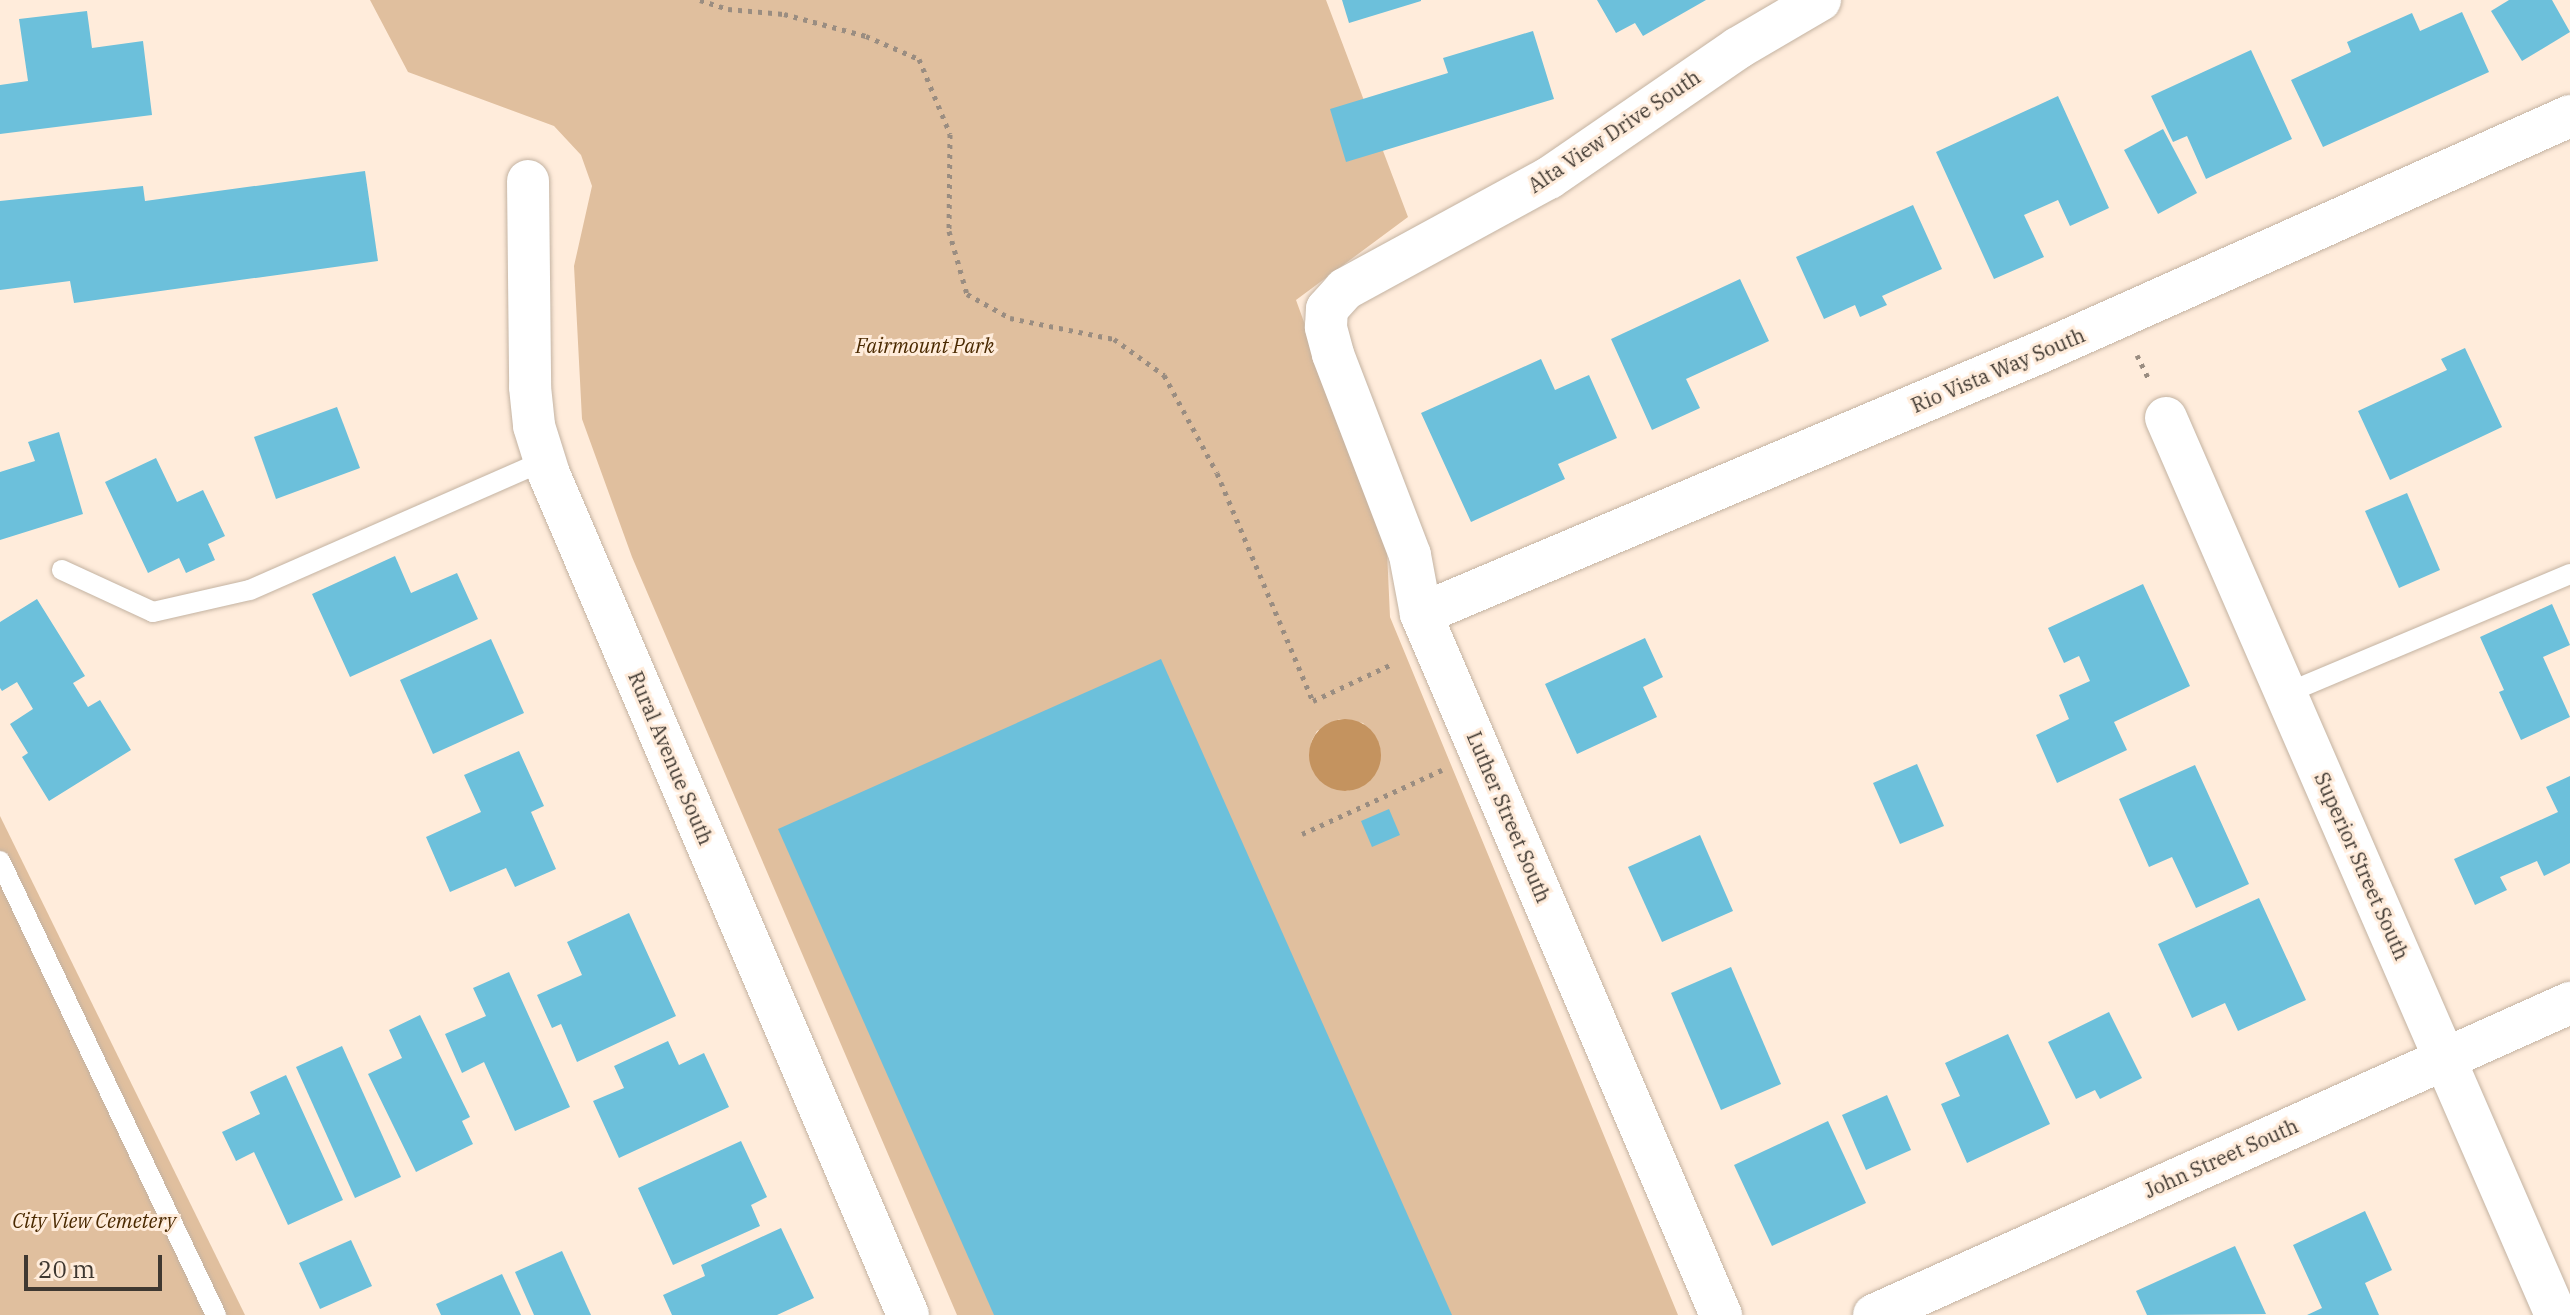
<!DOCTYPE html>
<html>
<head>
<meta charset="utf-8">
<style>
	body { margin:0 }
	#map { position:relative; width:2570px; height:1315px; overflow:hidden; background:#ffecdb; font-family:"IBM Plex Serif",serif }
	div>[style] { position:absolute }
	[style*='--x'] { left:calc(var(--x)*1px); top:calc(var(--y)*1px); width:calc(var(--w)*1px); rotate:calc(var(--a)*1deg) }
	.green>* { inset:0; background:#e0bf9e }
	.water>* { inset:0; background:#c4935f }
	.round { border-radius:50% }
	.building>* { inset:0; background:#6cc0db }
	.path>* { height:5px; margin-top:-2.5px; transform-origin:0; background:repeating-linear-gradient(90deg,#9a8d81 0 4px,transparent 0 10px) }
	.roads { filter:drop-shadow(0 0 2px #c4b3a2) drop-shadow(0 0 2px #c4b3a2) }
	.service>* { height:20px; margin:-10px; padding:0 10px; transform-origin:10px; border-radius:10px; background:#fff }
	.minor>* { height:42px; margin:-21px; padding:0 21px; transform-origin:21px; border-radius:21px; background:#fff }
	span { translate:-50% -50%; white-space:nowrap; text-align:center; line-height:1.15; -webkit-text-stroke:6px #ffecdb; paint-order:stroke }
	.street-label { font-size:20px; color:#3f3831 }
	.park-label { font-size:20px; color:#4a2900; font-style:italic }
	.scale { position:absolute; left:24px; top:1255px; width:138px; height:36px; box-sizing:border-box; border:4px solid #3f3831; border-top:0; padding-left:10px; font-size:24px; line-height:28px; white-space:nowrap; color:#3f3831; -webkit-text-stroke:6px #ffecdb; paint-order:stroke }
</style>
</head>
<body>
<div id="map">
	<div class="green">
		<div style="clip-path:polygon(evenodd,370px 0,1326px 0,1408px 217px,1296px 300px,1387px 551px,1390px 617px,1678px 1315px,957px 1315px,632px 557px,582px 419px,574px 266px,592px 186px,581px 155px,554px 126px,408px 72px,370px 0,1339px 719px,1363px 723px,1378px 741px,1375px 774px,1368px 782px,1347px 791px,1325px 785px,1311px 742px,1317px 731px,1339px 719px)"></div>
		<div style="clip-path:polygon(0 816px,245px 1315px,0 1315px)"></div>
	</div>
	<div class="water">
		<div class="round" style="left:1309px;top:719px;width:72px;height:72px"></div>
	</div>
	<div class="building">
		<div style="clip-path:polygon(1342px 0,1421px 0,1421px 1px,1349px 23px)"></div>
		<div style="clip-path:polygon(1597px 0,1706px 0,1643px 36px,1635px 23px,1616px 33px)"></div>
		<div style="clip-path:polygon(2509px 0,2552px 0,2570px 32px,2522px 61px,2491px 11px)"></div>
		<div style="clip-path:polygon(87px 11px,92px 48px,143px 41px,152px 115px,0 134px,0 85px,28px 81px,19px 19px)"></div>
		<div style="clip-path:polygon(2462px 12px,2489px 72px,2323px 147px,2291px 80px,2351px 52px,2347px 42px,2412px 13px,2420px 31px)"></div>
		<div style="clip-path:polygon(1533px 31px,1554px 99px,1346px 162px,1330px 109px,1448px 73px,1443px 58px)"></div>
		<div style="clip-path:polygon(2251px 50px,2292px 139px,2206px 179px,2187px 136px,2173px 142px,2151px 96px)"></div>
		<div style="clip-path:polygon(2058px 96px,2109px 208px,2070px 226px,2058px 200px,2024px 215px,2044px 257px,1994px 279px,1936px 152px)"></div>
		<div style="clip-path:polygon(2163px 129px,2197px 193px,2158px 214px,2124px 150px)"></div>
		<div style="clip-path:polygon(365px 171px,378px 261px,74px 303px,70px 281px,0 290px,0 201px,143px 186px,145px 201px)"></div>
		<div style="clip-path:polygon(1913px 205px,1942px 269px,1882px 296px,1887px 305px,1860px 317px,1855px 305px,1824px 319px,1796px 257px)"></div>
		<div style="clip-path:polygon(1740px 279px,1769px 341px,1686px 379px,1700px 408px,1652px 430px,1611px 339px)"></div>
		<div style="clip-path:polygon(2465px 348px,2502px 427px,2390px 480px,2358px 411px,2447px 370px,2441px 359px)"></div>
		<div style="clip-path:polygon(1541px 359px,1555px 390px,1589px 375px,1617px 438px,1558px 464px,1565px 479px,1471px 522px,1421px 413px)"></div>
		<div style="clip-path:polygon(337px 407px,360px 468px,276px 499px,254px 437px)"></div>
		<div style="clip-path:polygon(59px 432px,83px 514px,0 540px,0 472px,35px 461px,28px 442px)"></div>
		<div style="clip-path:polygon(156px 458px,177px 502px,203px 490px,225px 536px,208px 544px,215px 560px,186px 573px,179px 558px,148px 573px,105px 482px)"></div>
		<div style="clip-path:polygon(2407px 493px,2440px 570px,2399px 588px,2365px 511px)"></div>
		<div style="clip-path:polygon(395px 556px,411px 593px,457px 573px,478px 619px,350px 677px,312px 594px)"></div>
		<div style="clip-path:polygon(2143px 584px,2190px 686px,2114px 722px,2127px 750px,2057px 783px,2036px 735px,2069px 719px,2059px 695px,2090px 681px,2079px 656px,2064px 663px,2048px 628px)"></div>
		<div style="clip-path:polygon(37px 599px,85px 676px,73px 683px,88px 707px,100px 700px,131px 750px,49px 801px,22px 757px,28px 753px,10px 724px,33px 709px,17px 682px,2px 691px,0 688px,0 622px)"></div>
		<div style="clip-path:polygon(2552px 604px,2570px 645px,2543px 657px,2570px 717px,2521px 740px,2499px 692px,2504px 690px,2480px 637px)"></div>
		<div style="clip-path:polygon(1645px 638px,1663px 677px,1643px 687px,1657px 717px,1577px 754px,1545px 684px)"></div>
		<div style="clip-path:polygon(491px 639px,524px 713px,433px 754px,400px 680px)"></div>
		<div style="clip-path:polygon(1161px 659px,1452px 1315px,994px 1315px,778px 829px)"></div>
		<div style="clip-path:polygon(519px 751px,544px 806px,531px 812px,556px 869px,515px 887px,506px 868px,450px 892px,426px 837px,481px 812px,464px 775px)"></div>
		<div style="clip-path:polygon(1917px 764px,1944px 826px,1900px 844px,1873px 783px)"></div>
		<div style="clip-path:polygon(2195px 765px,2249px 884px,2196px 908px,2172px 857px,2149px 867px,2119px 799px)"></div>
		<div style="clip-path:polygon(2570px 776px,2570px 863px,2544px 876px,2537px 861px,2500px 877px,2507px 890px,2475px 905px,2454px 859px,2558px 812px,2546px 787px)"></div>
		<div style="clip-path:polygon(1389px 809px,1400px 835px,1372px 847px,1361px 821px)"></div>
		<div style="clip-path:polygon(1700px 835px,1733px 911px,1662px 942px,1628px 867px)"></div>
		<div style="clip-path:polygon(2259px 898px,2306px 1000px,2238px 1031px,2225px 1003px,2192px 1018px,2158px 944px)"></div>
		<div style="clip-path:polygon(629px 913px,676px 1016px,577px 1062px,561px 1024px,552px 1028px,537px 995px,582px 975px,567px 942px)"></div>
		<div style="clip-path:polygon(1731px 967px,1781px 1084px,1721px 1110px,1671px 993px)"></div>
		<div style="clip-path:polygon(509px 972px,570px 1107px,515px 1131px,484px 1062px,462px 1073px,445px 1034px,486px 1016px,473px 988px)"></div>
		<div style="clip-path:polygon(2109px 1012px,2142px 1078px,2100px 1099px,2095px 1090px,2076px 1099px,2048px 1042px)"></div>
		<div style="clip-path:polygon(420px 1015px,470px 1117px,462px 1121px,473px 1144px,416px 1172px,368px 1074px,402px 1058px,389px 1030px)"></div>
		<div style="clip-path:polygon(2008px 1034px,2050px 1124px,1967px 1163px,1941px 1104px,1960px 1096px,1945px 1063px)"></div>
		<div style="clip-path:polygon(668px 1041px,679px 1065px,704px 1053px,729px 1107px,619px 1158px,593px 1101px,624px 1088px,614px 1066px)"></div>
		<div style="clip-path:polygon(342px 1046px,401px 1177px,355px 1198px,296px 1067px)"></div>
		<div style="clip-path:polygon(286px 1075px,343px 1200px,288px 1225px,254px 1152px,236px 1161px,222px 1132px,260px 1114px,250px 1092px)"></div>
		<div style="clip-path:polygon(1887px 1095px,1911px 1150px,1866px 1170px,1842px 1115px)"></div>
		<div style="clip-path:polygon(1828px 1121px,1866px 1203px,1772px 1246px,1734px 1165px)"></div>
		<div style="clip-path:polygon(741px 1141px,767px 1197px,751px 1205px,760px 1226px,673px 1265px,638px 1188px)"></div>
		<div style="clip-path:polygon(2365px 1211px,2392px 1270px,2365px 1283px,2379px 1315px,2307px 1315px,2322px 1308px,2293px 1245px)"></div>
		<div style="clip-path:polygon(781px 1228px,814px 1298px,777px 1315px,672px 1315px,663px 1295px,705px 1276px,701px 1265px)"></div>
		<div style="clip-path:polygon(351px 1240px,372px 1286px,320px 1309px,299px 1263px)"></div>
		<div style="clip-path:polygon(2235px 1246px,2266px 1314px,2147px 1315px,2136px 1291px)"></div>
		<div style="clip-path:polygon(562px 1251px,591px 1315px,534px 1315px,515px 1272px)"></div>
		<div style="clip-path:polygon(502px 1274px,521px 1315px,441px 1315px,436px 1304px)"></div>
	</div>
	<div class="path">
		<div style="--x:700;--y:0;--w:29;--a:18"></div>
		<div style="--x:728;--y:9;--w:56;--a:5.1"></div>
		<div style="--x:784;--y:14;--w:85;--a:15"></div>
		<div style="--x:866;--y:36;--w:58;--a:23.5"></div>
		<div style="--x:919;--y:59;--w:81;--a:67.5"></div>
		<div style="--x:950;--y:134;--w:97;--a:90.6"></div>
		<div style="--x:949;--y:231;--w:66;--a:74.1"></div>
		<div style="--x:967;--y:294;--w:49;--a:29.2"></div>
		<div style="--x:1010;--y:318;--w:106;--a:11.4"></div>
		<div style="--x:1114;--y:339;--w:62;--a:35.8"></div>
		<div style="--x:1164;--y:375;--w:111;--a:61.6"></div>
		<div style="--x:1217;--y:473;--w:247;--a:67.2"></div>
		<div style="--x:1313;--y:701;--w:89;--a:-25.1"></div>
		<div style="--x:2137;--y:355;--w:25;--a:64"></div>
		<div style="--x:1302;--y:834;--w:154;--a:-24.6"></div>
	</div>
	<div class="roads">
		<div class="service">
			<div style="--x:62;--y:570;--w:100;--a:24.8"></div>
			<div style="--x:153;--y:612;--w:99;--a:-12.8"></div>
			<div style="--x:250;--y:590;--w:321;--a:-23.7"></div>
			<div style="--x:2287;--y:693;--w:307;--a:-22.8"></div>
			<div style="--x:0;--y:861;--w:503;--a:64.56"></div>
		</div>
		<div class="minor">
			<div style="--x:528;--y:181;--w:206;--a:89.4"></div>
			<div style="--x:530;--y:387;--w:39;--a:84"></div>
			<div style="--x:534;--y:426;--w:50;--a:72.6"></div>
			<div style="--x:549;--y:474;--w:914;--a:66.88"></div>
			<div style="--x:2166;--y:418;--w:978;--a:66.5"></div>
			<div style="--x:1421;--y:614;--w:673;--a:-22.91"></div>
			<div style="--x:2041;--y:352;--w:579;--a:-24.04"></div>
			<div style="--x:1721;--y:1315;--w:762;--a:-113.17"></div>
			<div style="--x:1421;--y:614;--w:60;--a:-100.6"></div>
			<div style="--x:1410;--y:555;--w:215;--a:-111"></div>
			<div style="--x:1333;--y:354;--w:28;--a:-105"></div>
			<div style="--x:1326;--y:327;--w:18;--a:-87"></div>
			<div style="--x:1327;--y:309;--w:27;--a:-48"></div>
			<div style="--x:1345;--y:289;--w:232;--a:-28.6"></div>
			<div style="--x:1549;--y:178;--w:229;--a:-34.5"></div>
			<div style="--x:1738;--y:48;--w:95;--a:-30.3"></div>
			<div style="--x:1874;--y:1315;--w:763;--a:-24.15"></div>
		</div>
	</div>
	<div class="street-label">
		<span style="left:1614px;top:131px;rotate:-34deg">Alta View Drive South</span>
		<span style="left:1998px;top:370px;rotate:-23deg">Rio Vista Way South</span>
		<span style="left:671px;top:758px;rotate:67deg">Rural Avenue South</span>
		<span style="left:1509px;top:817px;rotate:67deg">Luther Street South</span>
		<span style="left:2362px;top:866px;rotate:66deg">Superior Street South</span>
		<span style="left:2221px;top:1158px;rotate:-24deg">John Street South</span>
	</div>
	<div class="park-label">
		<span style="left:925px;top:345px">Fairmount Park</span>
		<span style="left:94px;top:1220px">City View Cemetery</span>
	</div>
	<div class="scale">20 m</div>
</div>
</body>
</html>
